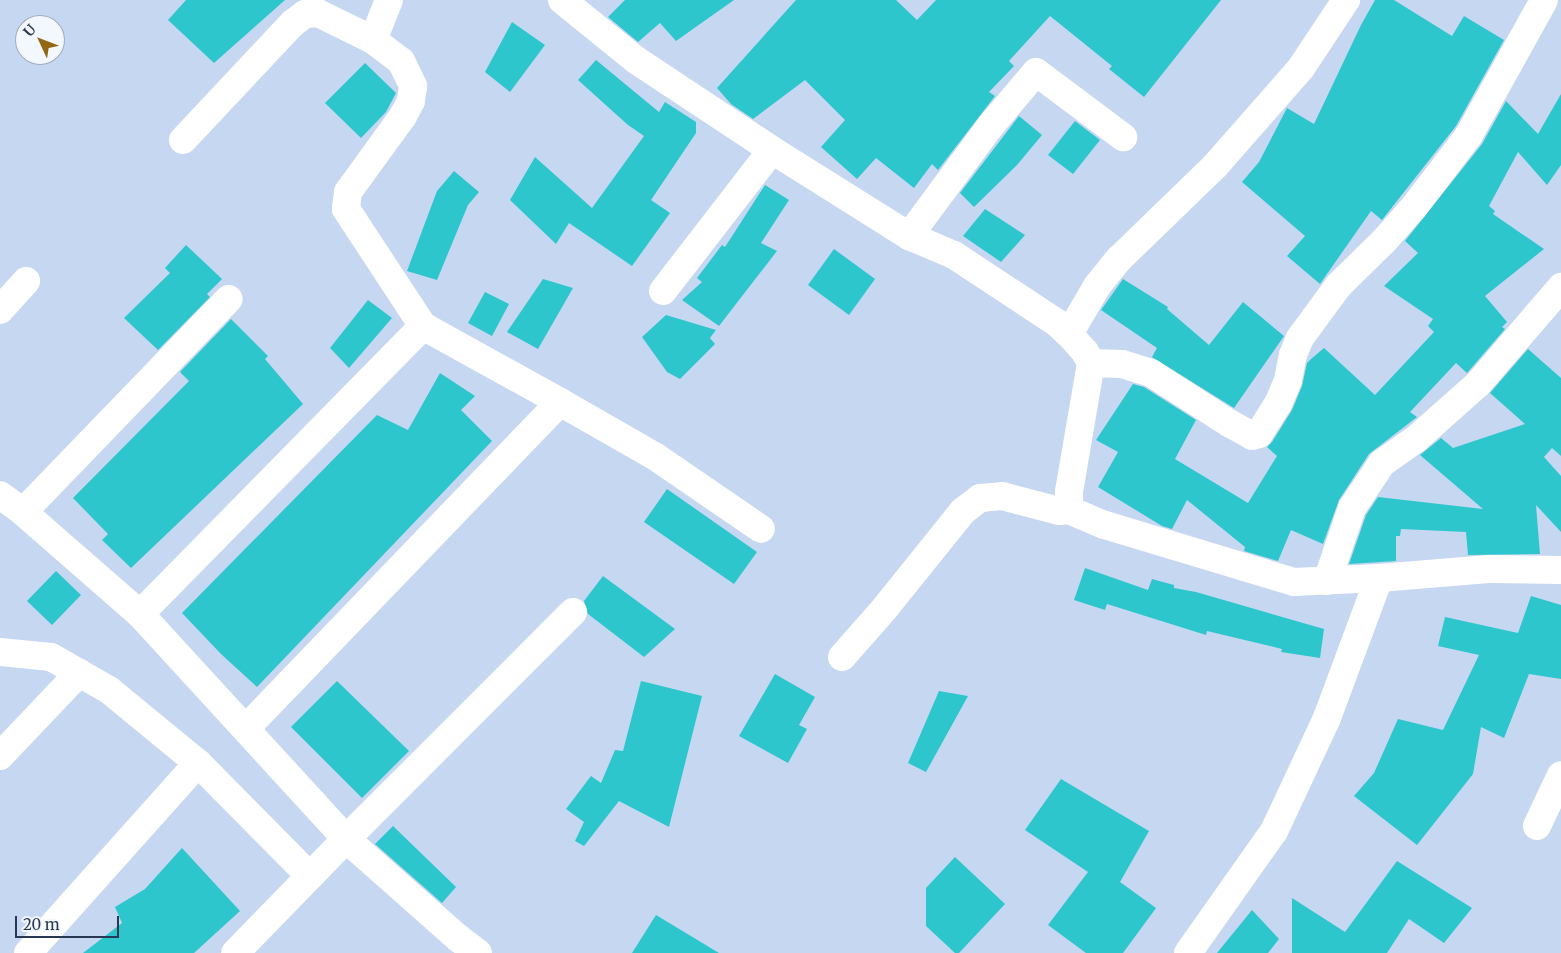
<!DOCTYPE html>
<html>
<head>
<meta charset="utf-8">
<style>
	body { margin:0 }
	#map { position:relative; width:1561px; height:953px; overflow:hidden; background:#c6d7f2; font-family:Merriweather,serif }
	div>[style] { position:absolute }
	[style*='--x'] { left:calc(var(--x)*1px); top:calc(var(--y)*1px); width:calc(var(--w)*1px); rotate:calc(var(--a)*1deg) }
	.building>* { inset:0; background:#2dc6cd }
	.minor>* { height:28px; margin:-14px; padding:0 14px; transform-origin:14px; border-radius:14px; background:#fff }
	span { translate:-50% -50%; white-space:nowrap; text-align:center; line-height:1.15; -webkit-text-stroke:4px #f3f7fe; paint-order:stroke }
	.north { position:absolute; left:15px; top:15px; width:50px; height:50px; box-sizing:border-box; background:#f3f7fe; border:1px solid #a1abb9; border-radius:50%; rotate:313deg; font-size:14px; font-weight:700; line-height:20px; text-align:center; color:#273852 }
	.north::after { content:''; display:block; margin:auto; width:18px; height:22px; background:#926912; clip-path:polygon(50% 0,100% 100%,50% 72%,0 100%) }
	.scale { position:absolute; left:15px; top:916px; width:104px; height:22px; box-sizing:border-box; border:2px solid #273852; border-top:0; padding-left:6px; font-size:15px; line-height:18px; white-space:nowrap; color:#273852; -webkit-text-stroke:4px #f3f7fe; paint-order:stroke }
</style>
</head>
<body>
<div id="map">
	<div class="building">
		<div style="clip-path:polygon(186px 0,285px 0,214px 63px,168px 20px)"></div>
		<div style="clip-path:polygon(625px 0,734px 0,676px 41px,660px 23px,638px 42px,608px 17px)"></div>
		<div style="clip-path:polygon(796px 0,896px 0,917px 20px,936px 0,1221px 0,1144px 97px,1109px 69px,1112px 66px,1050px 16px,1009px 61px,1014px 66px,989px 92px,995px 96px,938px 170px,932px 164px,914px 188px,876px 158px,857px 179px,821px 147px,845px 120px,805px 80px,753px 119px,731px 104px,717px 88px)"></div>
		<div style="clip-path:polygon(1375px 0,1394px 0,1452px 36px,1464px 16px,1504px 40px,1456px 126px,1382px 220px,1371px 211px,1320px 284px,1287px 256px,1305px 236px,1242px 182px,1259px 162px,1287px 108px,1314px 124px,1361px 25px)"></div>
		<div style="clip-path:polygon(512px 22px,545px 45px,510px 92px,485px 72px)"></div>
		<div style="clip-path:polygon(596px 60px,659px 112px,665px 102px,696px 122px,696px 133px,651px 200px,670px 213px,632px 266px,569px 223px,556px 244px,510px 200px,535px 157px,592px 208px,644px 136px,628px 125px,578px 80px)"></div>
		<div style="clip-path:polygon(365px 63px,396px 93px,386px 112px,361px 138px,325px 103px)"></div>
		<div style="clip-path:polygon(1561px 94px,1561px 165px,1547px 185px,1518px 152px,1489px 206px,1495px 211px,1493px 214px,1544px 249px,1485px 296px,1507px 322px,1502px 327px,1505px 329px,1467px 373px,1456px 363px,1410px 412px,1417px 417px,1369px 454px,1339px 500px,1323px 544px,1291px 530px,1278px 561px,1244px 551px,1245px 547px,1187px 500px,1172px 529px,1162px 526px,1098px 487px,1118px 452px,1096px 440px,1133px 384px,1144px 387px,1196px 420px,1175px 459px,1248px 503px,1277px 456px,1267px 447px,1272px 442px,1292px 410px,1302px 386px,1307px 363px,1311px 359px,1324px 348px,1375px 395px,1434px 332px,1428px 326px,1433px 319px,1384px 286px,1418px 253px,1405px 241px,1482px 144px,1506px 101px,1538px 134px)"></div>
		<div style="clip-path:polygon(1019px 116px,1042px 135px,1017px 165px,974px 207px,960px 193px)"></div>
		<div style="clip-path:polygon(1075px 121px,1100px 140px,1073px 174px,1048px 155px)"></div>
		<div style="clip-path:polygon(454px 171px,479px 192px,468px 205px,437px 280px,407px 271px,437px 191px)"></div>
		<div style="clip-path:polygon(765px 185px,789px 200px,761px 243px,777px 251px,719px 326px,682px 300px,702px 282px,697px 278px,722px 245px,725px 247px)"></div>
		<div style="clip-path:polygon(985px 209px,1025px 235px,1001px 262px,963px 236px)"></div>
		<div style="clip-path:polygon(186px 245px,222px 279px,207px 294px,210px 297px,158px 350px,124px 318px,170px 273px,165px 268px)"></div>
		<div style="clip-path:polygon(834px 249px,875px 279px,849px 315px,808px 285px)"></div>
		<div style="clip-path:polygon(543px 279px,573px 288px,538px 349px,507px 332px)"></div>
		<div style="clip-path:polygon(1123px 279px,1168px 307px,1167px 309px,1209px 345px,1243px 302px,1284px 336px,1234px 408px,1152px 357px,1157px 348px,1101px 310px)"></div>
		<div style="clip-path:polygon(485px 292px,509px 304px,492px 336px,468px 323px)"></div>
		<div style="clip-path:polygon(368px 300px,392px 318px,349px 368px,330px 348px)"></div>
		<div style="clip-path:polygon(666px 315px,716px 330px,710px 338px,715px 344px,680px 379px,667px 372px,642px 337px)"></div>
		<div style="clip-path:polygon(231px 319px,268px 356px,265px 359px,303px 404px,131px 568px,102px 540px,108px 534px,73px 498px,189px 381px,180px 372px)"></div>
		<div style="clip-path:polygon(1528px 349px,1561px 378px,1561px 456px,1552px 448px,1544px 457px,1561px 476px,1561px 532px,1536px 505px,1540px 554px,1468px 555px,1466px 532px,1401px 529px,1400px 536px,1396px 536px,1396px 561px,1349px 564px,1366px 515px,1378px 497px,1483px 509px,1420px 455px,1441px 438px,1453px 448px,1525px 424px,1490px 393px)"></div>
		<div style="clip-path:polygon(440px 373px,475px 396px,461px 410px,492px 441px,257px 687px,221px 654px,182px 613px,377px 415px,408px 430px)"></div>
		<div style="clip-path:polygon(667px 489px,757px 552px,734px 584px,644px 522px)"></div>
		<div style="clip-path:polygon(1085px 568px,1148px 590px,1152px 579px,1174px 585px,1174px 588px,1196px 592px,1324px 629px,1320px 658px,1281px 652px,1282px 649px,1207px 631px,1206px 635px,1107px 604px,1105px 610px,1074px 600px)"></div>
		<div style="clip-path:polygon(56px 571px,81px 595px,52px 625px,27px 601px)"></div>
		<div style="clip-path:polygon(603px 576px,675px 629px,644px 657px,588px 614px,584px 601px)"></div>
		<div style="clip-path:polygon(1531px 596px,1561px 605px,1561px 679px,1529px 674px,1504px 738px,1481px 727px,1473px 774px,1417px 845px,1354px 796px,1374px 773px,1398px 719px,1443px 730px,1479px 655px,1438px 646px,1445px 617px,1518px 633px)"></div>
		<div style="clip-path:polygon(775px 674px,815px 697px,799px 725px,807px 729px,788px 763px,739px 736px)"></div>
		<div style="clip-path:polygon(337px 681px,409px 751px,362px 798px,291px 727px)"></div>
		<div style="clip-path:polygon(641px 681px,702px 696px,669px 827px,619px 801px,584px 846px,575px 841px,584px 822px,566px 809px,591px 776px,601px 783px,615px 750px,623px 751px)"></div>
		<div style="clip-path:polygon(939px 691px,968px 696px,926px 772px,908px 763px)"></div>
		<div style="clip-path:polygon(1061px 779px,1149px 831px,1120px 882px,1156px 908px,1123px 953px,1086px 953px,1048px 925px,1088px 872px,1025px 830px)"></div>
		<div style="clip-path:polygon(393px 826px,456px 887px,442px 903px,375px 844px)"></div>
		<div style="clip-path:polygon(182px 848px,240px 911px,194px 953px,83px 953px,122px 923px,115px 907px,145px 889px)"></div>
		<div style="clip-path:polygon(955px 857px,1005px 904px,959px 953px,955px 953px,926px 926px,926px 888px)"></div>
		<div style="clip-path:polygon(1397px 861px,1472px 908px,1444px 943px,1409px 919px,1387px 953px,1292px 953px,1292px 898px,1345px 932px)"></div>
		<div style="clip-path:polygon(1252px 910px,1279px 939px,1268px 953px,1217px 953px)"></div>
		<div style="clip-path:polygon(656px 915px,719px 953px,632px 953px)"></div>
	</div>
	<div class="minor">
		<div style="--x:562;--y:0;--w:95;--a:39"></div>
		<div style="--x:636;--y:60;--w:163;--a:33.5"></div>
		<div style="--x:772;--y:150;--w:162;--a:32.1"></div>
		<div style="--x:909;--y:236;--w:49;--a:22.9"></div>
		<div style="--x:954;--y:255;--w:123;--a:33.4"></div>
		<div style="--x:1057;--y:323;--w:16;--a:43"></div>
		<div style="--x:1069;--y:334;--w:24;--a:48"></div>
		<div style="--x:1085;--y:352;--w:13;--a:61"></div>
		<div style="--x:1091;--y:363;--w:131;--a:99.7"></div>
		<div style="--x:1069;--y:492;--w:18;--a:90"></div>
		<div style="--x:1069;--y:510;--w:39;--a:23"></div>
		<div style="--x:1105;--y:525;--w:197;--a:16.8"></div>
		<div style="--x:1294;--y:582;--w:85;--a:-2.7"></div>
		<div style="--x:1379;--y:578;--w:149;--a:110.4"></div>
		<div style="--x:1327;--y:718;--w:125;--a:115.1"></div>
		<div style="--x:1274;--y:831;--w:149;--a:125.2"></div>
		<div style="--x:373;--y:40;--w:43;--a:-68.2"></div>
		<div style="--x:183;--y:140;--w:161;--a:-46.8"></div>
		<div style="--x:293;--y:23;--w:15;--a:-37"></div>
		<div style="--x:305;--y:14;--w:13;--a:-4"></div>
		<div style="--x:318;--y:13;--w:61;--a:26.1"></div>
		<div style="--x:373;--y:40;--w:35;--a:37"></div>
		<div style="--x:401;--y:61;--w:28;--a:64"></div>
		<div style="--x:413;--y:86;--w:15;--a:98"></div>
		<div style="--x:411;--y:101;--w:17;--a:118"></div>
		<div style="--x:403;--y:116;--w:94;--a:125.9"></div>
		<div style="--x:348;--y:192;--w:17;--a:97"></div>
		<div style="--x:346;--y:209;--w:140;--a:56.7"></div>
		<div style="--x:423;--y:326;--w:157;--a:29"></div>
		<div style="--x:560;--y:402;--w:453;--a:133.9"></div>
		<div style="--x:909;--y:236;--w:139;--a:-53.5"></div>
		<div style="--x:992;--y:124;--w:68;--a:-49.8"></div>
		<div style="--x:1036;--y:72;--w:109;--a:36.8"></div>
		<div style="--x:663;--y:291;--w:178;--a:-52.3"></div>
		<div style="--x:0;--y:310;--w:39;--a:-48"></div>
		<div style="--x:1069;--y:334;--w:56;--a:-59.7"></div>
		<div style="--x:1097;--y:286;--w:35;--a:-51"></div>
		<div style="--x:1119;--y:259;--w:134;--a:-44.1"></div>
		<div style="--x:1215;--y:166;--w:130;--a:-48.7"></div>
		<div style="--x:1301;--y:68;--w:82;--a:-56.5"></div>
		<div style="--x:1091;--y:363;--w:31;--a:2"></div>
		<div style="--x:1122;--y:364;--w:30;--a:17"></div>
		<div style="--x:1151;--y:373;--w:93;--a:32.7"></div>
		<div style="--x:1229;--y:423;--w:26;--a:29"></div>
		<div style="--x:1252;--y:436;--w:7;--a:-16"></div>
		<div style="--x:1259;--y:434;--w:36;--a:-58"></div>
		<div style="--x:1278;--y:404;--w:26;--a:-67"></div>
		<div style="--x:1288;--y:380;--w:25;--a:-79"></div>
		<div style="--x:1293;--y:355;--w:18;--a:-68"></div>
		<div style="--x:1300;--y:338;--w:66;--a:-53.7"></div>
		<div style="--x:1339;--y:285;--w:63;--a:-44.4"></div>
		<div style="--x:1384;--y:241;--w:45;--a:-48.6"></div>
		<div style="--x:1414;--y:207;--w:91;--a:-52.6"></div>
		<div style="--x:1469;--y:135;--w:154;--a:-60.9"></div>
		<div style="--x:560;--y:402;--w:111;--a:29.8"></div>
		<div style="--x:656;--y:457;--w:127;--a:34.4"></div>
		<div style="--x:0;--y:495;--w:29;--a:36"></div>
		<div style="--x:23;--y:512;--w:155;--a:41.1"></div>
		<div style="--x:140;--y:614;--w:305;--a:47.5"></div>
		<div style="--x:346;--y:839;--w:159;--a:134.2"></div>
		<div style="--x:23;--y:512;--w:296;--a:-46"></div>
		<div style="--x:1379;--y:578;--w:110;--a:-4.7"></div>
		<div style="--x:1489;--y:569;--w:72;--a:0.8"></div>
		<div style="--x:1327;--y:581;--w:77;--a:-71.1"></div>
		<div style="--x:1352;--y:508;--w:54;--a:-56.3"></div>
		<div style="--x:1382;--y:463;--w:42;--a:-35.2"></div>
		<div style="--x:1416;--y:439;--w:83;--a:-41.6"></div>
		<div style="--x:1478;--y:384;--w:128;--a:-49.4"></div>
		<div style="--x:140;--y:614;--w:404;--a:-45.5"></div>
		<div style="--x:0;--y:652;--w:51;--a:5.6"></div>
		<div style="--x:51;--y:657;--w:67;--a:29.6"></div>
		<div style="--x:109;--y:690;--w:115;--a:39.4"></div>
		<div style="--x:198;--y:763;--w:159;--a:45.3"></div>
		<div style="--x:842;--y:657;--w:65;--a:-48.7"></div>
		<div style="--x:885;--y:608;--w:124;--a:-51.2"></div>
		<div style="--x:963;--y:511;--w:21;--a:-37"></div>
		<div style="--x:980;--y:498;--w:22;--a:-5"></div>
		<div style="--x:1002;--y:496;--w:59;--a:14.7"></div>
		<div style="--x:1059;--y:511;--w:10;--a:-6"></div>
		<div style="--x:0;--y:756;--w:115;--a:-46.4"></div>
		<div style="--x:1537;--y:826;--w:56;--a:-64.8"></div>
		<div style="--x:28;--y:953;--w:255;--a:-48.2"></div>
		<div style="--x:478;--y:953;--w:25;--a:-143"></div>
		<div style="--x:458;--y:938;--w:149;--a:-138.5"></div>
		<div style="--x:346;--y:839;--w:321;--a:-45"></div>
	</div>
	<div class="north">U</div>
	<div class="scale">20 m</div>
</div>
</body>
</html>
